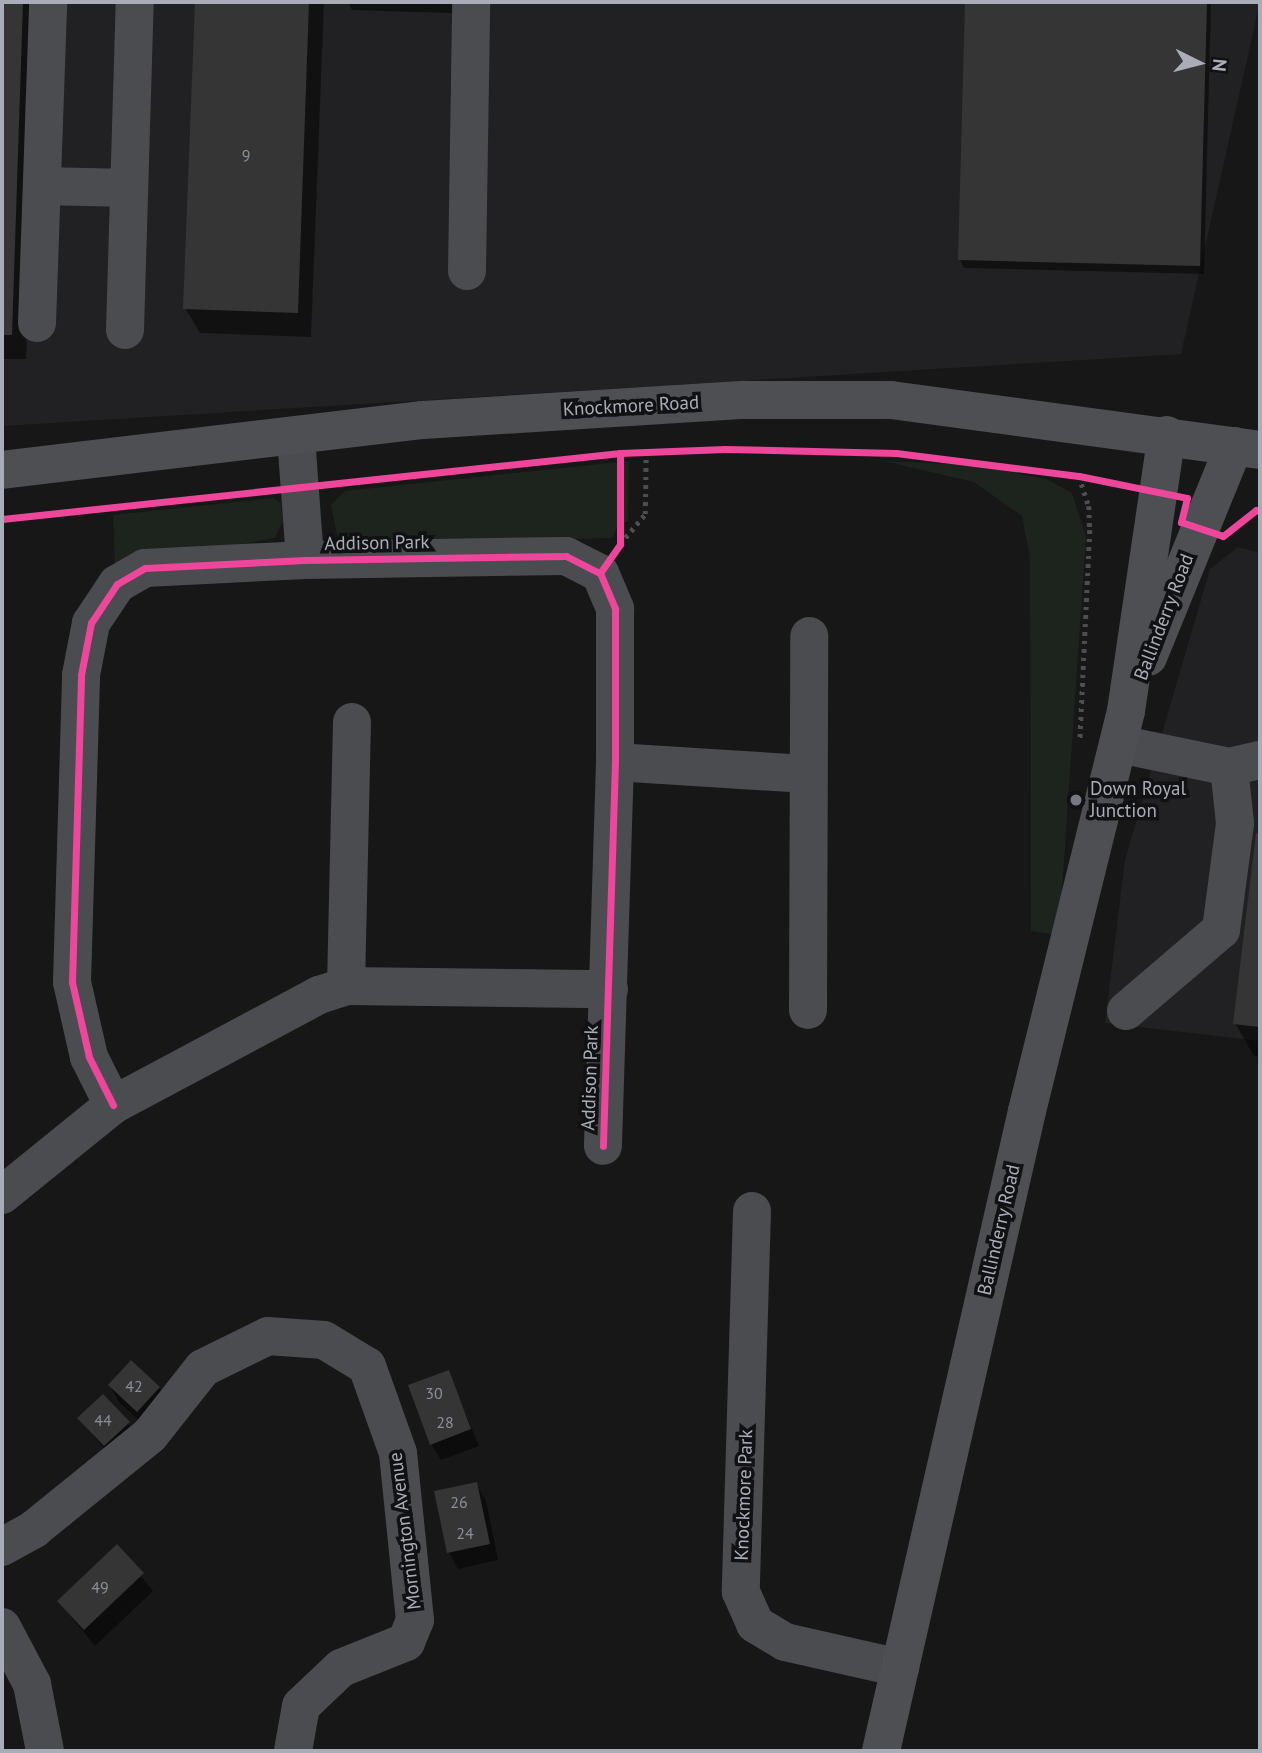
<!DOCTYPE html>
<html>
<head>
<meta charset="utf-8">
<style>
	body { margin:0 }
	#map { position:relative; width:1262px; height:1753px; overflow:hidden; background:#171717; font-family:"PT Sans",sans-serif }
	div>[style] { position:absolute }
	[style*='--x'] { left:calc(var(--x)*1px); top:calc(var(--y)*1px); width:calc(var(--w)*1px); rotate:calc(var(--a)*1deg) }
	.built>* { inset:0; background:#212123 }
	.green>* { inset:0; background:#1d241e }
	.shadow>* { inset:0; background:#0007 }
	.building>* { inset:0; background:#353536 }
	.path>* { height:4.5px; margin-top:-2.25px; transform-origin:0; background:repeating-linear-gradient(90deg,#4d4e52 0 3.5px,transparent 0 8.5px) }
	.minor>* { height:38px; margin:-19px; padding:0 19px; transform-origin:19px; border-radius:19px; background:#4b4c50 }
	.major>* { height:38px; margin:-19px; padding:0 19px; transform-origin:19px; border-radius:19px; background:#4d4f52 }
	.cycleway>* { height:7px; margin:-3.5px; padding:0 3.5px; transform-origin:3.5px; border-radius:3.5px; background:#ed469a }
	.dots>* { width:19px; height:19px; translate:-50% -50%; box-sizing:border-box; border:4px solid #111113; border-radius:50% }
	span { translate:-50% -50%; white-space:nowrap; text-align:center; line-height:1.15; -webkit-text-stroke:7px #111113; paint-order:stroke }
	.number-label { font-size:16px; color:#8b8f98 }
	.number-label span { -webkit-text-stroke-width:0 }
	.street-label { font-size:19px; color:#a8adb8 }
	.poi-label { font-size:19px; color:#a8adb8 }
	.left { translate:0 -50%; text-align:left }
	.frame { position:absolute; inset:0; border:4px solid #a8adb8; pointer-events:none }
	.north { position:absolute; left:1164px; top:28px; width:70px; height:70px; -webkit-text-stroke:5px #111113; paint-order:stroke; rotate:96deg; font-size:19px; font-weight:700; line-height:28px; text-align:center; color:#a8adb8 }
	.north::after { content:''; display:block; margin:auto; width:24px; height:32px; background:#a8adb8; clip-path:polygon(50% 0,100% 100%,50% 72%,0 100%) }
</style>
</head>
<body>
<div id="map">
	<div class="built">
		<div style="clip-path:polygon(2px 2px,1260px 2px,1181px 354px,2px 426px)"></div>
		<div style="clip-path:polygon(1238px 547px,1260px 553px,1260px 1041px,1105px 1023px,1125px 860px,1210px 569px)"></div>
	</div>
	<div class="green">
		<div style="clip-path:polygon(629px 461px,628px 522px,620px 522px,612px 538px,357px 544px,337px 535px,331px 505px,345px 491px)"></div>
		<div style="clip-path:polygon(884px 461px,974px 465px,1046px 479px,1072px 493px,1086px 537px,1059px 935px,1031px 931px,1030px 557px,1022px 516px,974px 482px)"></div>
		<div style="clip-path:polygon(274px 498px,281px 503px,283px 521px,275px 538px,115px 566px,113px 515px)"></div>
	</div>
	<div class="shadow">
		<div style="clip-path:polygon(2px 2px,37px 2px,26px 359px,2px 359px)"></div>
		<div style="clip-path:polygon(197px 2px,324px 2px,311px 337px,200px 333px,185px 308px)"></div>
		<div style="clip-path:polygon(348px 2px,481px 2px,480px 14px,352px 10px)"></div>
		<div style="clip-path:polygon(966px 2px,1211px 2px,1204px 274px,964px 268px,960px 260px)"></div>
		<div style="clip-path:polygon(1258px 835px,1260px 835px,1260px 1057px,1254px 1056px,1235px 1023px)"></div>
		<div style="clip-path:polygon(448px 1372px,479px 1446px,441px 1460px,431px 1444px)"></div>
		<div style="clip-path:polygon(110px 1386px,159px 1388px,169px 1404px,147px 1428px,119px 1402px)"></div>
		<div style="clip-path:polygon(79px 1418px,128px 1424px,138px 1440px,115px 1462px)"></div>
		<div style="clip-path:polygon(476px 1484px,486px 1501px,498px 1560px,458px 1569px,449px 1552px)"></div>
		<div style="clip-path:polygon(117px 1547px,153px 1591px,95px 1646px,59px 1601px)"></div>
	</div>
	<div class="building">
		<div style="clip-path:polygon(2px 2px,23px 2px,12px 335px,2px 335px)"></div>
		<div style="clip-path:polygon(195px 2px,309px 2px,298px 313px,183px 309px)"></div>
		<div style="clip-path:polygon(965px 2px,1207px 2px,1200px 266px,958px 260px)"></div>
		<div style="clip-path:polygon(1256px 833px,1260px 834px,1260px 1027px,1233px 1024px)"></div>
		<div style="clip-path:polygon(131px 1360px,160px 1387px,137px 1412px,108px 1385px)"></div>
		<div style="clip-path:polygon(449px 1370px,471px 1429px,430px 1445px,408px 1385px)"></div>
		<div style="clip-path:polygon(103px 1394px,130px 1422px,104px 1446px,77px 1418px)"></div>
		<div style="clip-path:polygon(477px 1482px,490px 1544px,447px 1553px,434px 1491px)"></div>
		<div style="clip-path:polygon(117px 1544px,144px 1573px,84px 1630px,57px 1601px)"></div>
	</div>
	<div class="path">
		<div style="--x:1079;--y:476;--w:32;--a:72"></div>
		<div style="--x:1089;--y:506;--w:24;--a:88"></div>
		<div style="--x:1090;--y:530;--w:209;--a:92.7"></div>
		<div style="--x:620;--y:544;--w:39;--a:-50"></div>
		<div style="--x:645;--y:514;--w:62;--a:-89.1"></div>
	</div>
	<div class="minor">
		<div style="--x:42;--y:186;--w:87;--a:1.3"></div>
		<div style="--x:467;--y:271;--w:269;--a:-89.1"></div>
		<div style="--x:37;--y:323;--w:321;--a:-88"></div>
		<div style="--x:125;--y:330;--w:328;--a:-88.3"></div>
		<div style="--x:296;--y:437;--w:123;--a:85.8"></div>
		<div style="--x:1119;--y:744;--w:112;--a:11.8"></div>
		<div style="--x:1229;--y:767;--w:32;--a:-13"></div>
		<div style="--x:615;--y:762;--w:192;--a:3.6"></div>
		<div style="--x:346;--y:986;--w:264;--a:-88.7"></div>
		<div style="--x:808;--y:1010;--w:374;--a:-89.8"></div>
		<div style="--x:1126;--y:1011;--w:125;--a:-40.5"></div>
		<div style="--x:1221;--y:930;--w:108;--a:-82.5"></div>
		<div style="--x:1235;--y:823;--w:56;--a:-96.1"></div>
		<div style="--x:113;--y:1105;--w:54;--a:-116.6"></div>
		<div style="--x:89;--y:1057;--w:77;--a:-102.8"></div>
		<div style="--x:72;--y:982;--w:307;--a:-88.3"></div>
		<div style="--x:81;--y:675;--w:53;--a:-79.1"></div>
		<div style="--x:91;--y:623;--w:47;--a:-56.3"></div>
		<div style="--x:117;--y:584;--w:32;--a:-30"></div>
		<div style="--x:145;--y:568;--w:160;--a:-2.9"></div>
		<div style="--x:305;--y:560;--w:261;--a:-0.9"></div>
		<div style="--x:566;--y:556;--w:38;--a:27"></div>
		<div style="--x:600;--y:573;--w:39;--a:67"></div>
		<div style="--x:615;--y:609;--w:153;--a:90"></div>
		<div style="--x:615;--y:762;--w:384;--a:91.8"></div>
		<div style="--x:2;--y:1195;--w:143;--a:-39"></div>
		<div style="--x:113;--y:1105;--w:234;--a:-28.1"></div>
		<div style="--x:319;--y:995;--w:28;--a:-18"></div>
		<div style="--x:346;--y:986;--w:263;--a:0.7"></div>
		<div style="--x:752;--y:1211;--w:381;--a:91.7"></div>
		<div style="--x:741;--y:1592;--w:35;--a:66"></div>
		<div style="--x:755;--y:1624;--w:35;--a:31"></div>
		<div style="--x:785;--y:1642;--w:118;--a:12.7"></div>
		<div style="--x:2;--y:1547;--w:37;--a:-29"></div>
		<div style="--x:34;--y:1529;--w:149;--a:-39"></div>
		<div style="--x:150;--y:1435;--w:85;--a:-51.7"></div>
		<div style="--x:203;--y:1368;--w:72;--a:-26.2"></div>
		<div style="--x:268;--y:1336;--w:56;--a:4.1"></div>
		<div style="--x:324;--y:1340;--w:50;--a:31.2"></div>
		<div style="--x:367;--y:1366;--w:92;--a:70.4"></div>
		<div style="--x:398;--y:1453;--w:168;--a:84.2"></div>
		<div style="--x:415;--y:1620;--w:24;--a:112"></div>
		<div style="--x:406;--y:1642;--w:70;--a:158.2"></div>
		<div style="--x:341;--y:1668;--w:55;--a:136.5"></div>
		<div style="--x:301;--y:1706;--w:46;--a:100.1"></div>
		<div style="--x:2;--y:1627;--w:64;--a:62.2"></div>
		<div style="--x:32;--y:1684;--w:68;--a:79"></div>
	</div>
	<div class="major">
		<div style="--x:2;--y:470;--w:424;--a:-6.8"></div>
		<div style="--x:423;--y:420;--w:322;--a:-3.6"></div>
		<div style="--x:744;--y:400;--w:147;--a:0"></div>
		<div style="--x:891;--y:400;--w:372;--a:7.7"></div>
		<div style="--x:1148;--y:657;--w:228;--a:-67.8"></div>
		<div style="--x:881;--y:1751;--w:656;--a:-77.15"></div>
		<div style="--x:1027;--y:1111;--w:412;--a:-76.1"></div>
		<div style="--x:1126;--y:711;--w:279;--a:-81.6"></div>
	</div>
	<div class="cycleway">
		<div style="--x:2;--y:519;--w:622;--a:-6.1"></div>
		<div style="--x:620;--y:453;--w:105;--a:-2.2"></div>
		<div style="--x:725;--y:449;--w:171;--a:1.3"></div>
		<div style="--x:896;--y:453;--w:184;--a:7.2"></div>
		<div style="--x:1079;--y:476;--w:110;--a:11.5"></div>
		<div style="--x:1187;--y:498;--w:25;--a:104"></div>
		<div style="--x:1181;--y:522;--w:44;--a:18.4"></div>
		<div style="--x:1223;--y:536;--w:42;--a:-38.2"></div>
		<div style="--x:1256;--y:510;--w:4;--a:14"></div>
		<div style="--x:600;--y:573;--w:35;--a:-55"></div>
		<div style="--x:620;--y:544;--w:91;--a:-90"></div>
		<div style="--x:113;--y:1105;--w:54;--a:-116.6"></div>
		<div style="--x:89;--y:1057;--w:77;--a:-102.8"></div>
		<div style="--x:72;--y:982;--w:307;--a:-88.3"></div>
		<div style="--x:81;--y:675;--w:53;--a:-79.1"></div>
		<div style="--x:91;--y:623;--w:47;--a:-56.3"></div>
		<div style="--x:117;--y:584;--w:32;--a:-30"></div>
		<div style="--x:145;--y:568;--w:160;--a:-2.9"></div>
		<div style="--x:305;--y:560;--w:261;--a:-0.9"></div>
		<div style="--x:566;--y:556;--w:38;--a:27"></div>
		<div style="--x:600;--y:573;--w:39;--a:67"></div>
		<div style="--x:615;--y:609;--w:153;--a:90"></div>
		<div style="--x:615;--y:762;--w:384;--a:91.8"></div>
	</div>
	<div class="dots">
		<div style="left:1076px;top:800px;background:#757880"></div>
	</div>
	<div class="number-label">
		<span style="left:246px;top:155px">9</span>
		<span style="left:134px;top:1386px">42</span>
		<span style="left:434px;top:1393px">30</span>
		<span style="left:103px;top:1420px">44</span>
		<span style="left:445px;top:1422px">28</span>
		<span style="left:459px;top:1502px">26</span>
		<span style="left:465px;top:1533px">24</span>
		<span style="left:100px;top:1587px">49</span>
	</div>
	<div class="street-label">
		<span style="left:631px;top:406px;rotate:-3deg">Knockmore Road</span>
		<span style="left:377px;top:543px;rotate:-1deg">Addison Park</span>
		<span style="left:1164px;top:617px;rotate:-69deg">Ballinderry Road</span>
		<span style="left:590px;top:1078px;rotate:-88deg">Addison Park</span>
		<span style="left:999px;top:1230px;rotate:-77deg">Ballinderry Road</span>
		<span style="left:744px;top:1495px;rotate:-88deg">Knockmore Park</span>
		<span style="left:405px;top:1531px;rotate:-97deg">Mornington Avenue</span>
	</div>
	<div class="poi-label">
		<span class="left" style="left:1090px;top:800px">Down Royal<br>Junction</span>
	</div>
	<div class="frame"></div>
	<div class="north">N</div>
</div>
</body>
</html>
